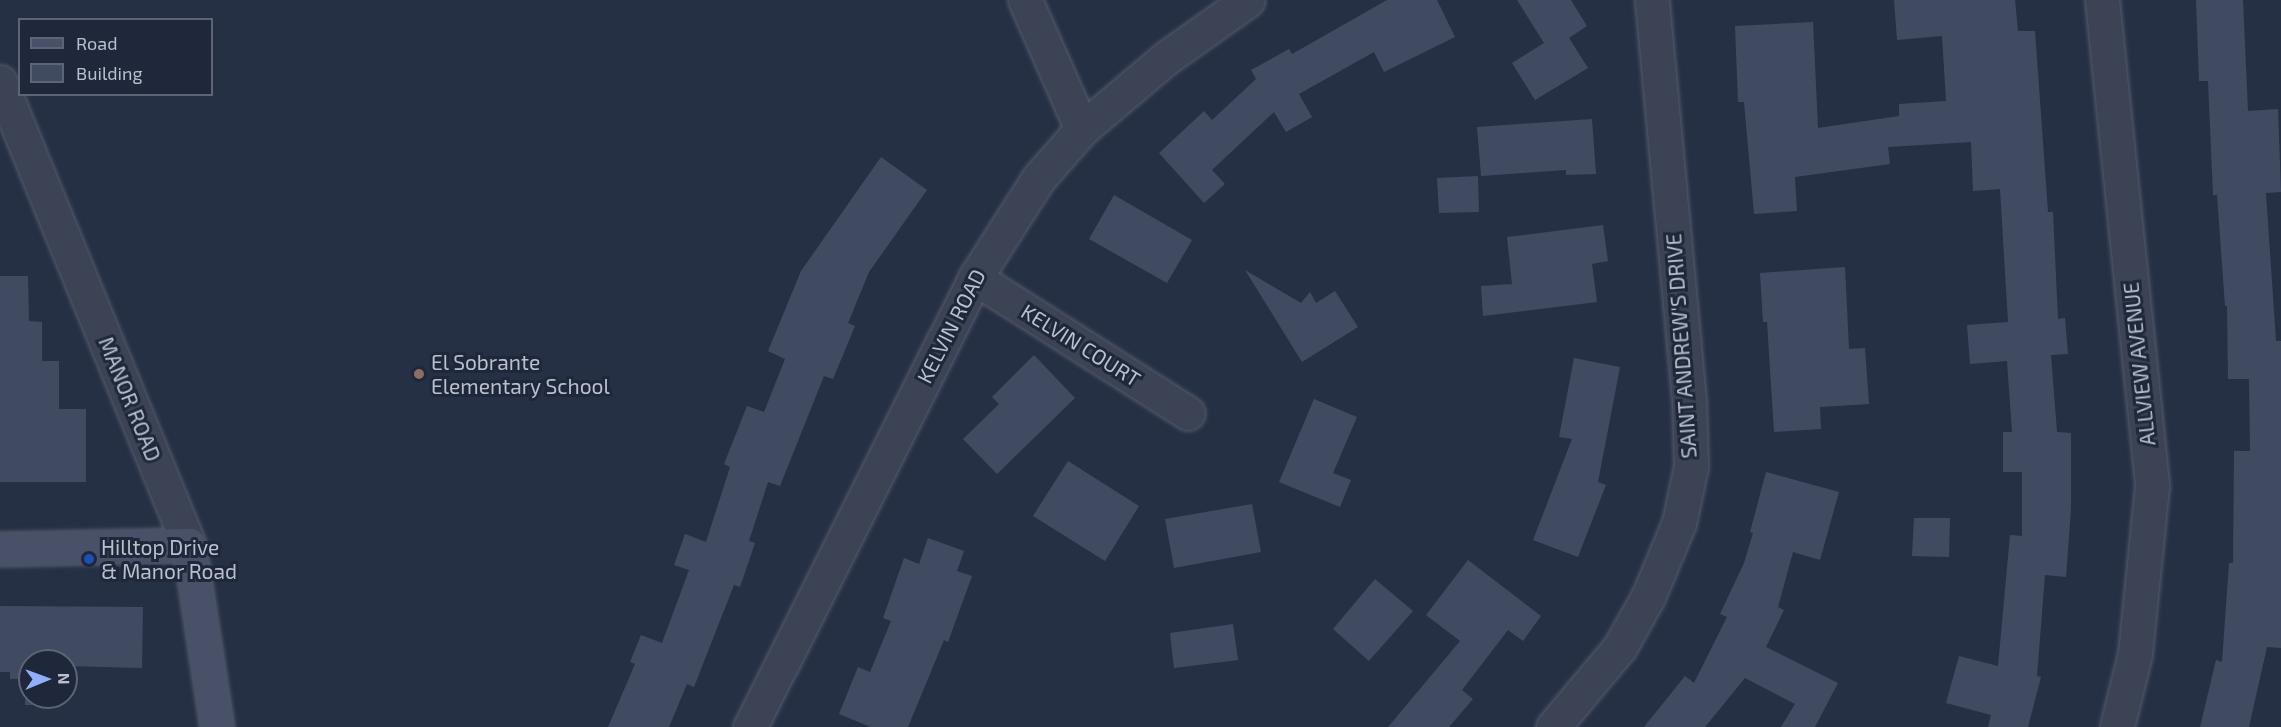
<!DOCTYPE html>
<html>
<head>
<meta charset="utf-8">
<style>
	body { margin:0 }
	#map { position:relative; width:2281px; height:727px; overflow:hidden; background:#263045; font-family:"Exo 2",sans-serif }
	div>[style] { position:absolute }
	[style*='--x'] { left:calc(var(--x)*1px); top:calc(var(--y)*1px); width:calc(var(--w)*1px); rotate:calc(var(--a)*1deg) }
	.building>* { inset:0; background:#404b62 }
	.roads { filter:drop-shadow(0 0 2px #545b6c) drop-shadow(0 0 2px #545b6c) }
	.street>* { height:33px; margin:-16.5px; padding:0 16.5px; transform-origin:16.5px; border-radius:16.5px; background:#3b4355 }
	.secondary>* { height:33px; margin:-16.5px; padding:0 16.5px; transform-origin:16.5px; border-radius:16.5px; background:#495168 }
	.dots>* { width:16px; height:16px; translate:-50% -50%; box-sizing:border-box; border:3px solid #1f283a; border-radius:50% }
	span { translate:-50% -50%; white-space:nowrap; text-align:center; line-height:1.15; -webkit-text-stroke:6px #1f283a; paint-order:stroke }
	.street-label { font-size:21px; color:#b9bfce }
	.poi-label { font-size:21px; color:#b9bfce }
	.left { translate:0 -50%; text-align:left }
	.legend { position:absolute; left:18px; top:18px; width:195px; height:78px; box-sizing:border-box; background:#1f283a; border:2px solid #5d6475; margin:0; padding:8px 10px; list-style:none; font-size:18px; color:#b9bfce }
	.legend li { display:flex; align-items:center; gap:12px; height:30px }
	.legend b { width:30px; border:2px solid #5d6475 }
	.north { position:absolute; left:18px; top:649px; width:60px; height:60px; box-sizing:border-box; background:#1f283a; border:2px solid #5d6475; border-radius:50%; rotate:89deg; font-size:16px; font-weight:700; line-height:24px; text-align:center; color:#b9bfce }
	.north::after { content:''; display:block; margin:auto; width:21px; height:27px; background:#8faefd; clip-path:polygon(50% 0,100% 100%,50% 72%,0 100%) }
</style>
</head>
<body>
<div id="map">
	<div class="building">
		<div style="clip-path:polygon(1387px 0,1437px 0,1455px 37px,1384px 72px,1374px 52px,1299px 94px,1312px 117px,1286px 132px,1274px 112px,1212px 170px,1225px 184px,1204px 203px,1159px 153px,1204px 111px,1212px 120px,1256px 79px,1251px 70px,1289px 49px,1292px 54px)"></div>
		<div style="clip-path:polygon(1517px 0,1571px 0,1587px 26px,1569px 38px,1588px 68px,1535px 100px,1512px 63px,1544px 43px)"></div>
		<div style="clip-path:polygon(1894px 0,2015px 0,2018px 31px,2035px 31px,2048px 212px,2053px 212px,2058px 319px,2065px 318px,2068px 354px,2051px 355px,2057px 432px,2071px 433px,2071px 509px,2066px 577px,2045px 575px,2037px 676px,2041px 677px,2028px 727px,1988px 727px,1991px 715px,1946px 703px,1959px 656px,1998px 666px,2010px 535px,2022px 536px,2022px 472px,2003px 472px,2003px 432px,2012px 432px,2007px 361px,1970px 364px,1967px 325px,2008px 322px,2000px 189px,1973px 191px,1971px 142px,1888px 147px,1890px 164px,1795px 177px,1797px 211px,1754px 214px,1744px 102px,1738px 102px,1735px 26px,1813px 22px,1818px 128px,1899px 116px,1899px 104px,1946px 101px,1942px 36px,1897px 40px)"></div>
		<div style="clip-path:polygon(2196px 0,2243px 0,2248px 111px,2278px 109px,2281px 192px,2266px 193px,2276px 341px,2281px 341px,2281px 648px,2267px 647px,2249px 727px,2200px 727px,2216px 660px,2222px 662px,2229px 563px,2233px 563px,2234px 451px,2250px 451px,2249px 379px,2228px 379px,2227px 306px,2225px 306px,2217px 195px,2213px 195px,2208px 81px,2199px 81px)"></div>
		<div style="clip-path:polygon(1592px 119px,1596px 174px,1566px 175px,1566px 170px,1481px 176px,1477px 127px)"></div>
		<div style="clip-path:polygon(881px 157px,927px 190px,869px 272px,848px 323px,855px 326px,833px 379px,824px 376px,780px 486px,768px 482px,749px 541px,755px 543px,740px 587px,734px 585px,694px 687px,687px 684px,669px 727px,608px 727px,635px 664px,630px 662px,641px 635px,662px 643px,689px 570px,674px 565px,685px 534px,706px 542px,730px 467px,724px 464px,747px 406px,764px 412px,785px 359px,768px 351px,801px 271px)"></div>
		<div style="clip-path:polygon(1478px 176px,1479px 212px,1439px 213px,1437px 178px)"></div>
		<div style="clip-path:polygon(1114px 195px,1192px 240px,1167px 283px,1089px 239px)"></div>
		<div style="clip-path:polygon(1603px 225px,1608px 261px,1592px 264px,1597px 302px,1483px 316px,1481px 286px,1512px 284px,1507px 237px)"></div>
		<div style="clip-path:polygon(1845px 267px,1849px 349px,1865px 348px,1869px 404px,1820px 407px,1821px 429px,1774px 432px,1767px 322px,1763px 322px,1760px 273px)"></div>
		<div style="clip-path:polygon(1245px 270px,1301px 303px,1310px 292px,1316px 303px,1335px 291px,1358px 327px,1302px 362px)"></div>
		<div style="clip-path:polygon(0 276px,28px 276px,29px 321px,42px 322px,42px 361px,59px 361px,59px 409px,86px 409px,86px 482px,0 482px)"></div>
		<div style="clip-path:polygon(1034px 355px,1075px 398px,997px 474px,963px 439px,999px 404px,992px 397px)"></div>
		<div style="clip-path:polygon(1574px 358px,1620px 367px,1598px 482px,1606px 485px,1578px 557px,1533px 540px,1572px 439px,1559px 437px)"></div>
		<div style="clip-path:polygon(1314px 399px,1357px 417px,1333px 473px,1351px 480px,1340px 507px,1279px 482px)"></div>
		<div style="clip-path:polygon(1068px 461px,1139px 506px,1105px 561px,1033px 516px)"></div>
		<div style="clip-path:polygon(1766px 472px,1839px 492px,1820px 560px,1793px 552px,1778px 607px,1784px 610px,1766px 647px,1838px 683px,1815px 727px,1781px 727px,1795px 704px,1745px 678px,1705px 727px,1644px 727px,1685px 676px,1694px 683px,1727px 617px,1720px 614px,1744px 563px,1753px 533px,1750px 532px)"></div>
		<div style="clip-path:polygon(1252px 504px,1261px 552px,1174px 568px,1165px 519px)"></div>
		<div style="clip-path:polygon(1914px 518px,1950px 518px,1949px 557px,1912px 556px)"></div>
		<div style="clip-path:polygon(928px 538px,964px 551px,957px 571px,972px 576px,948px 642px,944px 640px,908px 727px,871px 727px,839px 714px,858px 667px,870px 672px,891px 621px,883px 618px,904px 558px,919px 564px)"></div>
		<div style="clip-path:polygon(1468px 560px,1541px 616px,1523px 641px,1508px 630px,1462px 690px,1473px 699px,1449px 727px,1388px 727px,1460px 641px,1426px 615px)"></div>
		<div style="clip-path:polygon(1375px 579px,1413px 611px,1369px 661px,1333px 629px)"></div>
		<div style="clip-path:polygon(0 606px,143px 607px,142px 668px,66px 666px,66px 661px,30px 661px,30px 697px,56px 697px,56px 705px,25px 705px,26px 679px,10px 679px,10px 672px,0 672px)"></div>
		<div style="clip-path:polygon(1233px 624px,1238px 660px,1174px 668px,1170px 633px)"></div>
	</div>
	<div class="roads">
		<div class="street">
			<div style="--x:1025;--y:0;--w:141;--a:66.2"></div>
			<div style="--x:2102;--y:0;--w:489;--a:84.1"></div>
			<div style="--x:2152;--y:486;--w:169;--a:95.8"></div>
			<div style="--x:2135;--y:654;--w:75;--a:103.9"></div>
			<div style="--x:0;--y:82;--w:500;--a:67.79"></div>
			<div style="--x:975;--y:278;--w:252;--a:32.4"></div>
			<div style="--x:750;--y:727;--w:502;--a:-63.38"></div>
			<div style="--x:975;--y:278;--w:117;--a:-57.5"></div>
			<div style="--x:1038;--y:179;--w:67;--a:-48.7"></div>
			<div style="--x:1082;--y:129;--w:110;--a:-40.2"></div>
			<div style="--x:1166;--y:58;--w:100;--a:-35.3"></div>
			<div style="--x:1553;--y:727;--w:104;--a:-50.1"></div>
			<div style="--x:1620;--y:647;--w:57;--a:-60.8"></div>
			<div style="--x:1648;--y:597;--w:80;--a:-67.3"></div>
			<div style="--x:1679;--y:523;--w:58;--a:-78.1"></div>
			<div style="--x:1691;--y:466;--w:66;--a:-91.7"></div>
			<div style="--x:1689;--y:400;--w:402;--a:-95.3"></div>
		</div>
		<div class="secondary">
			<div style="--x:0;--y:549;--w:189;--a:-1.2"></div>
			<div style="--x:189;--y:545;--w:184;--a:81.3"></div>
		</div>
	</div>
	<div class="dots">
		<div style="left:419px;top:374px;background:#8d6e63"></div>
		<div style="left:89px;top:559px;background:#1a4fb4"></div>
	</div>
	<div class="street-label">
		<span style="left:951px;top:326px;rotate:-63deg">KELVIN ROAD</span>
		<span style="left:1081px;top:345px;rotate:32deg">KELVIN COURT</span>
		<span style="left:1681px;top:346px;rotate:-94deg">SAINT ANDREW'S DRIVE</span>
		<span style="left:2139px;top:364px;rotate:-96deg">ALLVIEW AVENUE</span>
		<span style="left:130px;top:399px;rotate:68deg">MANOR ROAD</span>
	</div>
	<div class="poi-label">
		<span class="left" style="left:431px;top:374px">El Sobrante<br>Elementary School</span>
		<span class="left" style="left:101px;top:559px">Hilltop Drive<br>&amp; Manor Road</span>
	</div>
	<ul class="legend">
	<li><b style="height:8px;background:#495168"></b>Road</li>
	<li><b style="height:16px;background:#404b62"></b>Building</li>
	</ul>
	<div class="north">N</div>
</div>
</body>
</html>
